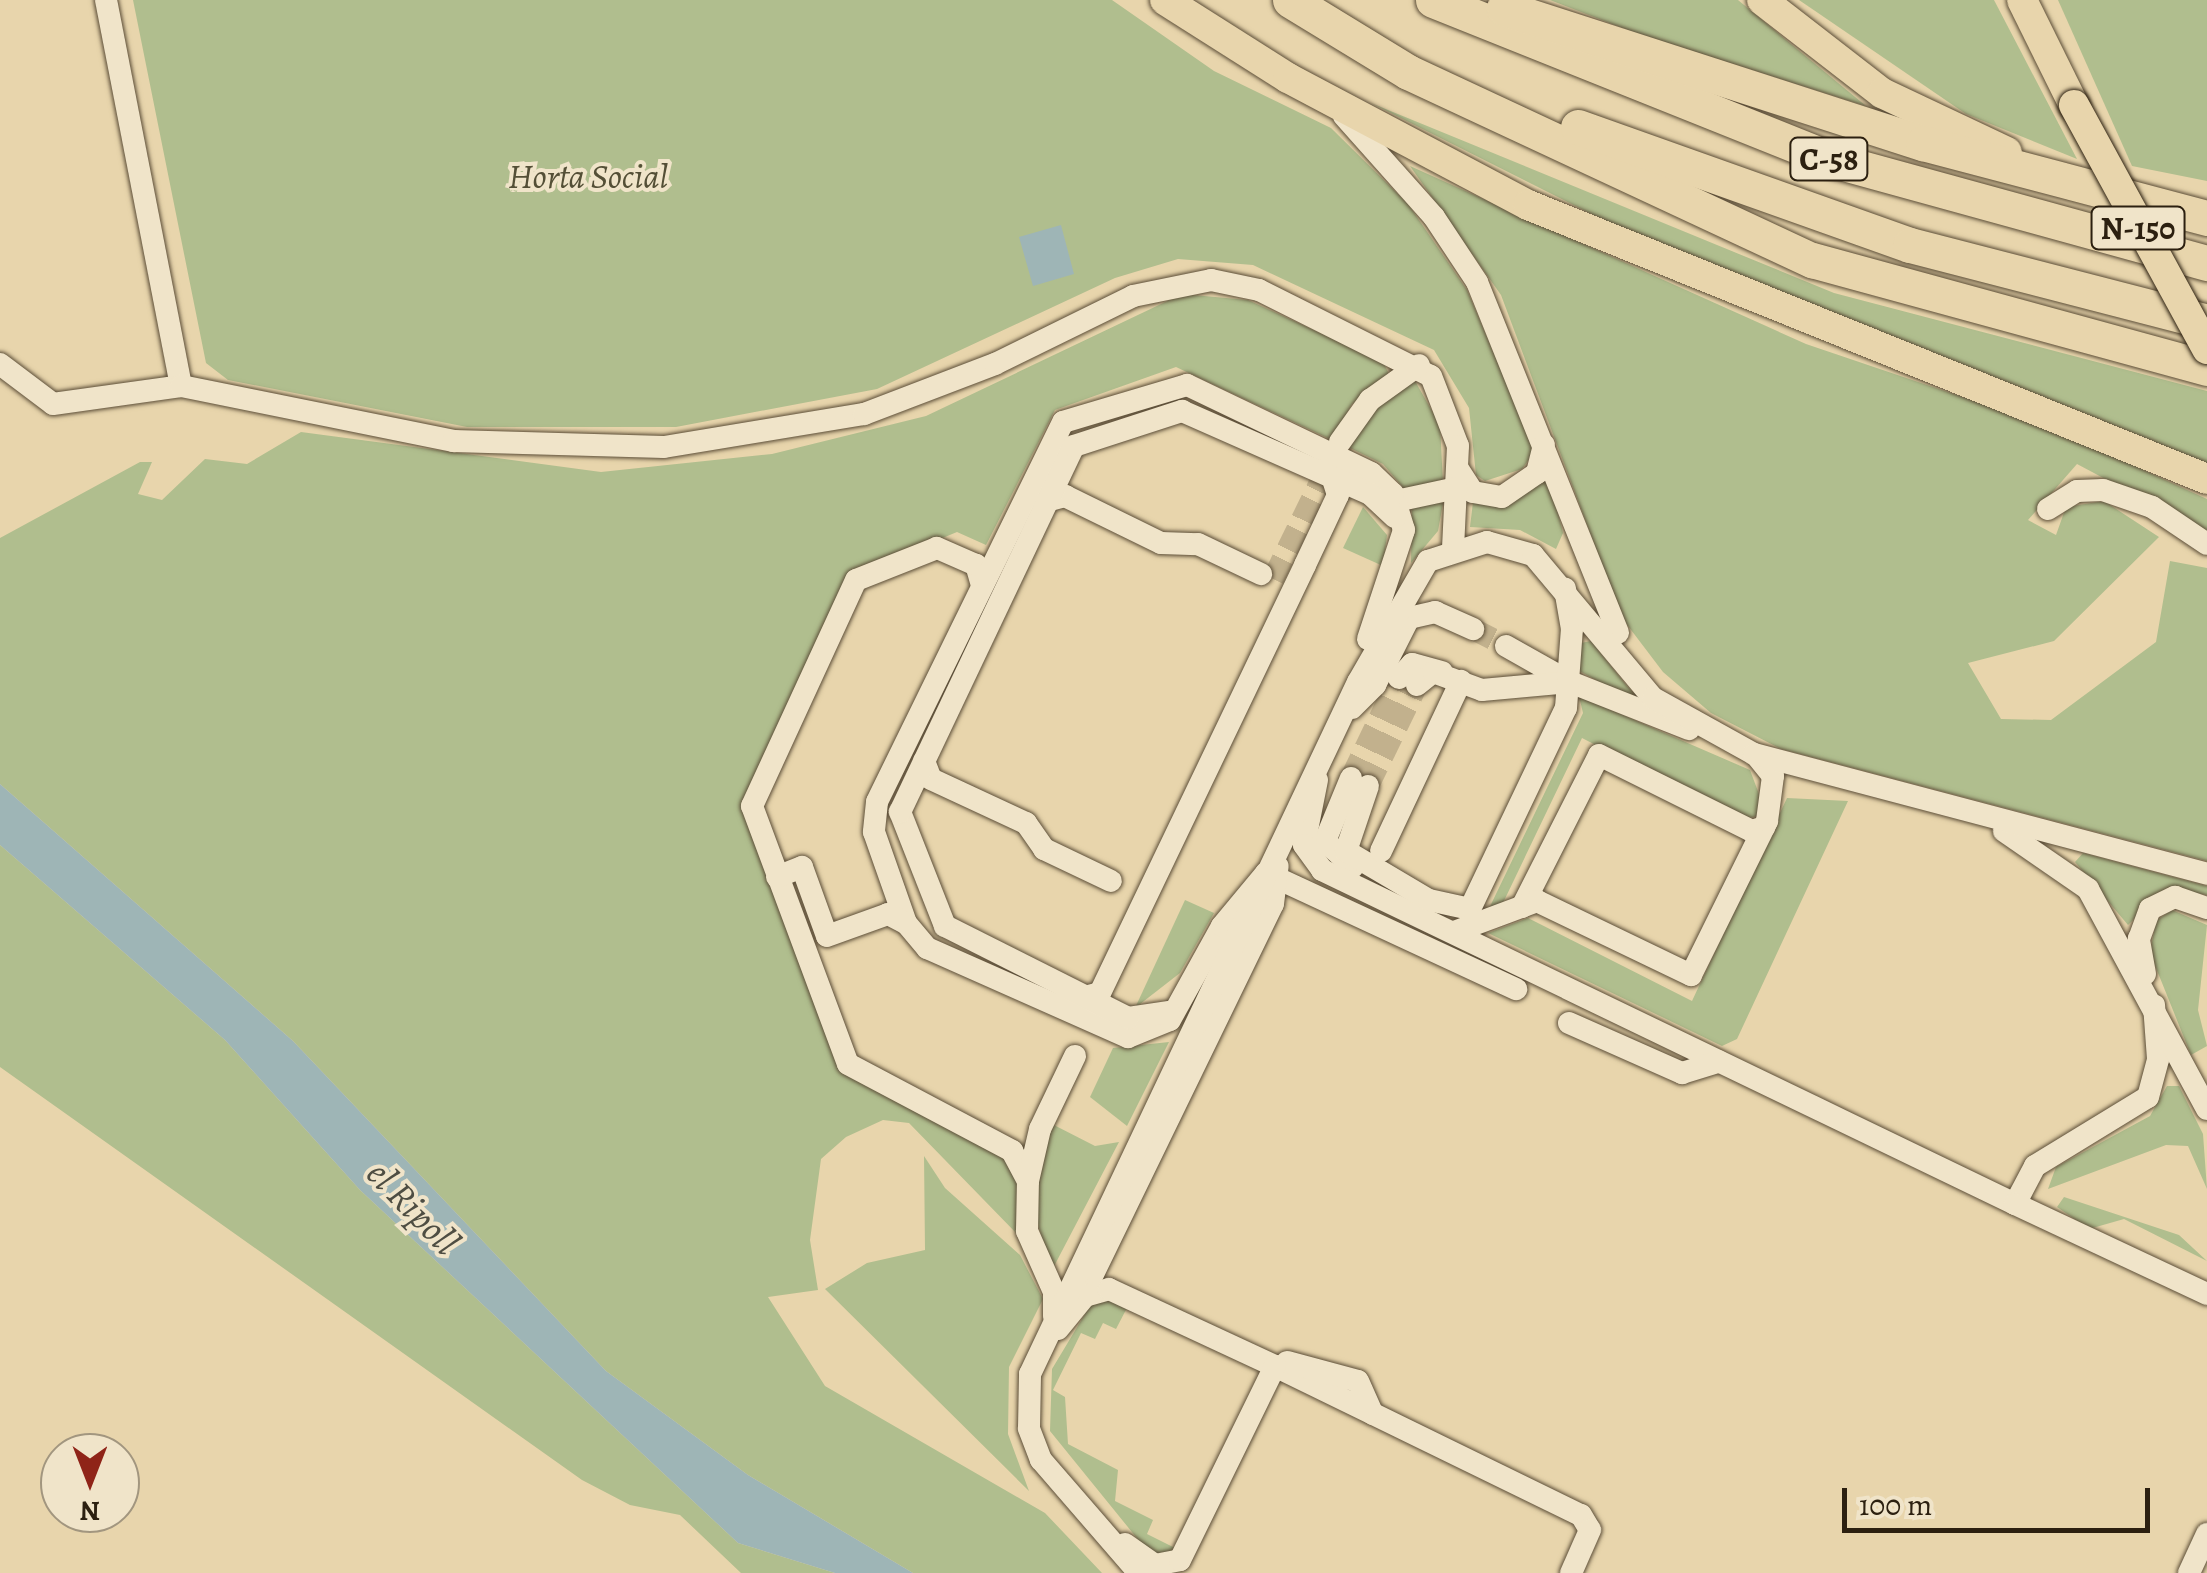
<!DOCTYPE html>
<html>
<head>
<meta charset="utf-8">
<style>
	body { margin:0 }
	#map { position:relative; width:2207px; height:1573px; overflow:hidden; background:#e8d5ac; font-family:Alegreya,serif }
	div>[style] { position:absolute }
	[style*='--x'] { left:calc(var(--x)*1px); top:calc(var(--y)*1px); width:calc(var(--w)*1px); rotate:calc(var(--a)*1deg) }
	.green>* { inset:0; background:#b0be8e }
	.water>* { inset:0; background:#9eb5b6 }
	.minor-tunnel>* { height:22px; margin-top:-11px; transform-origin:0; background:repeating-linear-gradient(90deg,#c2b18d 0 22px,transparent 0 33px) }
	.roads { filter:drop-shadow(0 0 2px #5b4d37) drop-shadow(0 0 2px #5b4d37) }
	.minor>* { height:22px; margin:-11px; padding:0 11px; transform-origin:11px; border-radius:11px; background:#f0e4c9 }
	.major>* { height:30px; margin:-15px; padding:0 15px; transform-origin:15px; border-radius:15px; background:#e8d5ac }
	.highway>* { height:35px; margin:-17.5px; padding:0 17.5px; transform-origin:17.5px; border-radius:17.5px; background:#e8d5ac }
	.bridges { filter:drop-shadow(0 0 2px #2c2010) drop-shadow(0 0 2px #2c2010) }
	.major-bridge>* { height:30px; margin:-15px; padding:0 15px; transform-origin:15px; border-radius:15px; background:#e8d5ac }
	span { translate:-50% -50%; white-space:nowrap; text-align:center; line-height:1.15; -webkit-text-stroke:8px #f0e4c9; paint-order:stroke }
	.shield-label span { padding:2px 8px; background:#f0e4c9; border:2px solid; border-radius:8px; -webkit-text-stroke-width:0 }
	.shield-label { font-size:32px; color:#2c2010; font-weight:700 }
	.park-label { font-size:35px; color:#544f36; font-style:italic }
	.water-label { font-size:38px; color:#4e4d42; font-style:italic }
	.north { position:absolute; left:40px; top:1433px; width:100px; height:100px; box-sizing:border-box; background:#f0e4c9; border:2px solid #a2967f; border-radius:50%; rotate:180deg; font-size:28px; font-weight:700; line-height:40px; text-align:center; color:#2c2010 }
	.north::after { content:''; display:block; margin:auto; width:35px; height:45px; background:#8f2418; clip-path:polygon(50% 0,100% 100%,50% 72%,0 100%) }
	.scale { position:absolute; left:1842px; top:1488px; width:308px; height:45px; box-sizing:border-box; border:5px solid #2c2010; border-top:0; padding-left:12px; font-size:30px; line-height:35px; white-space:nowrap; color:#2c2010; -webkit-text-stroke:8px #f0e4c9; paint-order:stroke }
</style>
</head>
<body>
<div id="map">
	<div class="green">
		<div style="clip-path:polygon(133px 0,1112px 0,1214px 71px,1331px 128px,1408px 204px,1467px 290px,1535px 451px,1522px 469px,1485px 481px,1476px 475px,1469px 408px,1434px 350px,1253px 265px,1178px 259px,1115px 278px,877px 389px,676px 427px,467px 427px,228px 380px,206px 363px)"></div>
		<div style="clip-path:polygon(1550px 0,1738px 0,1866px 106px,1638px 34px)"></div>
		<div style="clip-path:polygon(1799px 0,1994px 0,2077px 159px,1966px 114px)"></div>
		<div style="clip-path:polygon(2058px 0,2207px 0,2207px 181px,2132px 166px)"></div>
		<div style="clip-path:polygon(1371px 103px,1834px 293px,2207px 391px,2207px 465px,1665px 251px)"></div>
		<div style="clip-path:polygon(1410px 166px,1806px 344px,2042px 424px,2207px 499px,2207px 533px,2077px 464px,2028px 520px,2056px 535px,2066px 507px,2104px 501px,2159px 537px,2054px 641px,1968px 663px,2001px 719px,2051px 720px,2156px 642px,2170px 561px,2207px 568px,2207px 861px,1781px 749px,1711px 713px,1663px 672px,1622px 618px,1501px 295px)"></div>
		<div style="clip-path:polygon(1182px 294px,1248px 300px,1383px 362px,1390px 376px,1352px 404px,1332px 440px,1176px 367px,1055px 410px,986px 545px,957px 532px,851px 576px,747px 793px,841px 1063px,990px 1144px,1020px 1176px,1021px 1238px,909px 1123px,883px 1120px,846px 1137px,821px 1159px,810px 1240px,818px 1290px,768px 1297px,825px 1386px,1045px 1513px,1102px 1573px,913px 1573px,748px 1475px,606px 1371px,293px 1041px,0 784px,0 538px,140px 462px,152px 462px,138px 494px,162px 500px,205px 459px,247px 464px,301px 432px,601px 472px,772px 454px,926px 416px)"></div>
		<div style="clip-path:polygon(1415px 381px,1440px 425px,1443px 483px,1406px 491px,1383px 464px,1348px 447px,1377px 407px)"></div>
		<div style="clip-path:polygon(1548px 473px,1563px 533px,1556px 549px,1520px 530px,1470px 527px,1473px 502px,1507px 504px)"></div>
		<div style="clip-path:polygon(1444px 498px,1438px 531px,1411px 563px,1412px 504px)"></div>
		<div style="clip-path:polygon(1363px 507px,1387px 535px,1383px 566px,1343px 548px)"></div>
		<div style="clip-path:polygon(1591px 641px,1627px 686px,1650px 710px,1576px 669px,1581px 643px)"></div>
		<div style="clip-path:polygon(1579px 696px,1750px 770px,1762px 802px,1757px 816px,1742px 820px,1582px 738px,1502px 905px,1483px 921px,1583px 713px)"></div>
		<div style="clip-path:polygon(1787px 798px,1848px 801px,1737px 1039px,1722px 1046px,1488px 933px,1528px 918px,1692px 1001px)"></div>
		<div style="clip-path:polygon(0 845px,225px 1040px,360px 1190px,738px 1543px,835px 1573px,741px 1573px,680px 1515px,630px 1505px,582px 1480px,0 1067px)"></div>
		<div style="clip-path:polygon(2083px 853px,2207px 886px,2207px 895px,2166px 888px,2128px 925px,2075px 862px)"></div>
		<div style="clip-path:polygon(1185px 900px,1214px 913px,1180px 973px,1135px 1008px)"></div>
		<div style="clip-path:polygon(2172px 910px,2207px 925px,2198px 1010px,2207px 1046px,2191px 1055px,2150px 953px,2156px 921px)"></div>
		<div style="clip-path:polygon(1169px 1042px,1127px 1126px,1090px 1097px,1113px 1048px)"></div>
		<div style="clip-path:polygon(2167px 1086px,2179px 1086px,2203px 1134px,2207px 1189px,2188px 1146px,2166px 1145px,2048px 1189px,2056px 1167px,2150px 1116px)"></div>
		<div style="clip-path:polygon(1050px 1123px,1095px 1146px,1119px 1142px,1051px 1272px,1033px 1205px)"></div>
		<div style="clip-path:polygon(924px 1156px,945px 1188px,1020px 1255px,1043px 1299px,1009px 1367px,1008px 1434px,1029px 1491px,825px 1289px,867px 1263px,925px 1250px)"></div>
		<div style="clip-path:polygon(2064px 1197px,2179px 1235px,2207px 1261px,2124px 1219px,2089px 1229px,2057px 1207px)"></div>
		<div style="clip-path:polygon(1094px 1299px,1129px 1304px,1116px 1329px,1103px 1323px,1095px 1339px,1081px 1333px,1053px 1390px,1065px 1397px,1068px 1444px,1118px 1470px,1115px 1501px,1153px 1520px,1147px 1534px,1179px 1550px,1153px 1558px,1050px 1431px,1052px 1369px)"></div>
	</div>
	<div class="water">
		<div style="clip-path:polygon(1061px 225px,1074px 274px,1033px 286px,1019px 237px)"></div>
		<div style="clip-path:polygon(0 784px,293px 1041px,606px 1371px,748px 1475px,913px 1573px,835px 1573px,738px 1543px,360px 1190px,225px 1040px,0 845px)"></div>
	</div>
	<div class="minor-tunnel">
		<div style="--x:1273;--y:579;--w:135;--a:-64"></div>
		<div style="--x:1473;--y:629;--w:37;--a:27"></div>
		<div style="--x:1351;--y:778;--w:111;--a:-64.4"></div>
		<div style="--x:1368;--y:786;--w:112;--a:-64.1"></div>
	</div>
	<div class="roads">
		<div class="minor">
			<div style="--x:106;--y:0;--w:393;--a:79"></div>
			<div style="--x:1344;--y:116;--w:135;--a:48.3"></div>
			<div style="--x:1434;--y:217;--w:78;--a:56.5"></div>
			<div style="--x:1477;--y:282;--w:378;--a:68.1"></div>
			<div style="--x:0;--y:364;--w:66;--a:37"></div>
			<div style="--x:53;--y:404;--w:129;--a:-8"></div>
			<div style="--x:181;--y:386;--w:278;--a:11.4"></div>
			<div style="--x:453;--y:441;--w:211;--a:1.6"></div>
			<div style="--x:664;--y:447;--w:203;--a:-9.4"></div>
			<div style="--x:864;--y:414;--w:140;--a:-20.9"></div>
			<div style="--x:995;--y:364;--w:154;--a:-26.2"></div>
			<div style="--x:1133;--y:296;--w:80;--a:-11.6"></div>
			<div style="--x:1211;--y:280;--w:49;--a:11.8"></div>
			<div style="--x:1259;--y:290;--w:192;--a:26.6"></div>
			<div style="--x:1431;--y:376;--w:75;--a:68.9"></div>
			<div style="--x:1458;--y:446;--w:102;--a:92.8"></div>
			<div style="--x:1340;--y:442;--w:52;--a:-54.5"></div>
			<div style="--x:1370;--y:400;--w:60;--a:-35.5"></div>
			<div style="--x:1458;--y:469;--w:27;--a:57"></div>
			<div style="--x:1473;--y:492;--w:29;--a:10"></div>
			<div style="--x:1502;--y:497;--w:42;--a:-34.4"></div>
			<div style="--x:1537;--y:473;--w:29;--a:-76"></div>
			<div style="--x:1046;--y:501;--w:20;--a:-15"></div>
			<div style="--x:1065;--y:496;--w:107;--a:26.1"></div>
			<div style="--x:1161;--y:543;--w:37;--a:2"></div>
			<div style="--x:1198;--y:544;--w:70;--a:25.5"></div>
			<div style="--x:1396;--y:501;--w:62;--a:-12"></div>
			<div style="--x:2048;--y:509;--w:34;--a:-32"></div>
			<div style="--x:2077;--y:491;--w:26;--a:-2"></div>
			<div style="--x:2103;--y:490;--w:52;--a:19.1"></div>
			<div style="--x:2152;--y:507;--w:66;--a:33.9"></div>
			<div style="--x:981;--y:582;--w:18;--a:-106"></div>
			<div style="--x:976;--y:565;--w:43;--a:-156.4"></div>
			<div style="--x:937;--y:548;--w:87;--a:158.4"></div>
			<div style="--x:856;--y:580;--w:249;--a:114.7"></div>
			<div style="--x:752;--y:806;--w:275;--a:69.6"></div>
			<div style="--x:848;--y:1064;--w:186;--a:27.9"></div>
			<div style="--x:1012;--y:1151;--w:34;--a:62"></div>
			<div style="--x:1368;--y:639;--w:115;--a:-71.7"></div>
			<div style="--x:1404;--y:530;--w:38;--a:-107"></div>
			<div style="--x:1393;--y:494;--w:30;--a:-136"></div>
			<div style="--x:1371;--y:473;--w:204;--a:-154.4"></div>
			<div style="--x:1187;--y:385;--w:129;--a:163.4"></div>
			<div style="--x:1063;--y:422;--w:423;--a:116.1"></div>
			<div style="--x:877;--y:802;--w:30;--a:96"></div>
			<div style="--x:874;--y:832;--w:96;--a:70.6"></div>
			<div style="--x:906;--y:923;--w:33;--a:50"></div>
			<div style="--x:927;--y:948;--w:220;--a:23.9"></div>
			<div style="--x:1128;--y:1037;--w:45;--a:-22"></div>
			<div style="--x:1170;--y:1020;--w:107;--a:-61"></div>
			<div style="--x:1222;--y:926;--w:69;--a:-50.3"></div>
			<div style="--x:1266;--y:873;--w:276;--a:24.9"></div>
			<div style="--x:1506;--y:646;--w:73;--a:29.4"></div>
			<div style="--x:1399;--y:678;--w:19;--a:-47"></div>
			<div style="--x:1412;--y:664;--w:31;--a:15"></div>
			<div style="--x:1417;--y:685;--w:21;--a:-39"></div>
			<div style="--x:1433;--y:672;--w:52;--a:20.2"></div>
			<div style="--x:1482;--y:690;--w:88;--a:-5.2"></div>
			<div style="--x:1570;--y:682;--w:128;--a:21.6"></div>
			<div style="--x:1352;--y:708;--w:33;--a:-45"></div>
			<div style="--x:1375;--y:685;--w:75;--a:-63.1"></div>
			<div style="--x:1409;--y:618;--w:27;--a:-13"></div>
			<div style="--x:1435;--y:612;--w:42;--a:24.1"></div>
			<div style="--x:924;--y:761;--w:19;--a:69"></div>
			<div style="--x:931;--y:779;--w:105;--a:24.9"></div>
			<div style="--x:1026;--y:823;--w:32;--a:55"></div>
			<div style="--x:1044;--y:849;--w:74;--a:25.5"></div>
			<div style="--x:1351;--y:778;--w:68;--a:112.4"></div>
			<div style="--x:1325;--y:841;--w:38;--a:43"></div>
			<div style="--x:1317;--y:780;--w:66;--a:101.3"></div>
			<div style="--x:1304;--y:845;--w:31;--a:54"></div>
			<div style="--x:1322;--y:870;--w:769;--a:25.73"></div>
			<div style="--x:2015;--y:1204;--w:43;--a:-62.2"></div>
			<div style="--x:2035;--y:1166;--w:132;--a:-31.4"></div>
			<div style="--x:2148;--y:1097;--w:39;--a:-75"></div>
			<div style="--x:2158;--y:1059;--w:54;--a:-94.2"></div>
			<div style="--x:1368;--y:786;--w:69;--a:108.7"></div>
			<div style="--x:1346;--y:851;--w:96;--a:30.6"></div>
			<div style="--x:1429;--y:900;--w:42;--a:12.4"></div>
			<div style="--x:1470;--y:909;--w:223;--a:-64.5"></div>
			<div style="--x:1566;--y:708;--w:79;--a:-85.7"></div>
			<div style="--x:1572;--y:629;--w:41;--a:-99.9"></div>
			<div style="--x:2004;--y:831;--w:102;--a:34.6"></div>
			<div style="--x:2088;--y:889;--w:250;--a:61.6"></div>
			<div style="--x:1381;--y:851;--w:188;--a:-64.8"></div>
			<div style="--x:777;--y:877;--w:27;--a:-22"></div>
			<div style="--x:802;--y:867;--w:73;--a:70.1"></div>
			<div style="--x:827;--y:936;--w:65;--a:-19.8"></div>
			<div style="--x:888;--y:914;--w:20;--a:27"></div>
			<div style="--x:1522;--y:907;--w:170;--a:-63.1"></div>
			<div style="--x:1599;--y:755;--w:171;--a:26.4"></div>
			<div style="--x:1752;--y:831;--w:13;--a:-18"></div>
			<div style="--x:1454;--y:932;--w:89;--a:-20.5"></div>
			<div style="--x:1537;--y:901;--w:171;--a:25.7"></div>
			<div style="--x:1691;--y:975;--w:172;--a:-63.7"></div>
			<div style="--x:1767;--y:821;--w:45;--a:-82.4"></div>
			<div style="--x:1773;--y:776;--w:26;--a:-129"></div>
			<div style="--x:2145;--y:974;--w:36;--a:-100"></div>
			<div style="--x:2139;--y:939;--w:32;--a:-70"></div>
			<div style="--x:2150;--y:909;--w:28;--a:-26"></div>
			<div style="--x:2175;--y:897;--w:34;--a:19"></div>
			<div style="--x:1089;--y:996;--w:11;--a:-15"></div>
			<div style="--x:1100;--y:993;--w:475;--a:-64.4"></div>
			<div style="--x:1305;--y:565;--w:77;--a:-64.8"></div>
			<div style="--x:1338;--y:495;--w:13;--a:-108"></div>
			<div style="--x:1169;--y:1012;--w:41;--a:171.7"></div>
			<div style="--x:1128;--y:1018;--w:205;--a:-153.3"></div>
			<div style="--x:945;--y:926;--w:123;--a:-111.5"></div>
			<div style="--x:900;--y:812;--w:405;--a:-64.6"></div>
			<div style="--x:1074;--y:446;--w:114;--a:-18"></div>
			<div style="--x:1182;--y:411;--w:206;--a:23.8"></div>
			<div style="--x:1370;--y:494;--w:34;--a:43"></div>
			<div style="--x:1569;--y:1023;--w:124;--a:23.9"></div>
			<div style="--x:1682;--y:1073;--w:39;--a:-17"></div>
			<div style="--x:2015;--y:1204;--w:212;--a:25.1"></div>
			<div style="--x:1081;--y:1299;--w:439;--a:-64.1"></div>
			<div style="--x:1273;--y:904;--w:38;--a:-83"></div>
			<div style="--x:1054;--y:1316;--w:24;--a:-90"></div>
			<div style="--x:1054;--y:1292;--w:67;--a:-113.9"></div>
			<div style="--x:1027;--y:1231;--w:50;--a:-88.9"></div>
			<div style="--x:1028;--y:1181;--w:53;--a:-77"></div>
			<div style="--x:1040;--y:1129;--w:81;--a:-64.4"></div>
			<div style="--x:1058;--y:1329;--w:43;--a:-50.7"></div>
			<div style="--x:1085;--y:1296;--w:25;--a:-16"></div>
			<div style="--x:1109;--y:1289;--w:183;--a:24.9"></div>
			<div style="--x:1275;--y:1366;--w:340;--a:26"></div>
			<div style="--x:1581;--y:1515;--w:17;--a:59"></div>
			<div style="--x:1590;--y:1530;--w:47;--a:113.8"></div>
			<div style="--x:1287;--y:1362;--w:73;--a:15"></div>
			<div style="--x:1358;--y:1381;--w:36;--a:66"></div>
			<div style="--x:1125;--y:1544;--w:37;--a:35"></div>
			<div style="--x:1155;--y:1565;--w:25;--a:-11"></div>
			<div style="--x:1180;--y:1560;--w:216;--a:-63.9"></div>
			<div style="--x:1139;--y:1573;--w:150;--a:-130.9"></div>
			<div style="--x:1041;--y:1460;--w:34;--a:-111"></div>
			<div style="--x:1029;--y:1428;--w:54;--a:-88.9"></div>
			<div style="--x:1030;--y:1374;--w:766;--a:-64.64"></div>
			<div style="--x:1358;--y:682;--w:140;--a:-60"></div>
			<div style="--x:1428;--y:561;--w:62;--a:-17.9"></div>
			<div style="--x:1487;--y:542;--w:48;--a:15.8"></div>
			<div style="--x:1533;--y:555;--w:187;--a:50"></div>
			<div style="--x:1653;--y:698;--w:115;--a:29"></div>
			<div style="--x:1754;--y:754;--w:469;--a:14.8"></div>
			<div style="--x:2189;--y:1573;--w:43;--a:-65.2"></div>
		</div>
		<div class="major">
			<div style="--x:1165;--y:0;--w:146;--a:32.4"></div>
			<div style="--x:1288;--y:78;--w:272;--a:27.9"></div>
			<div style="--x:1528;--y:205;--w:732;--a:21.98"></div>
			<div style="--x:1762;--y:0;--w:152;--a:37.8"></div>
			<div style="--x:1882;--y:93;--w:138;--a:25.3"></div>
			<div style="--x:2022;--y:0;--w:117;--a:63.7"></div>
		</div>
		<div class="highway">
			<div style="--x:1290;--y:0;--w:138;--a:31.4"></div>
			<div style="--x:1408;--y:72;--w:446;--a:25"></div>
			<div style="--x:1812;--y:260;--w:409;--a:15.3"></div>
			<div style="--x:1433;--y:0;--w:434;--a:21.8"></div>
			<div style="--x:1836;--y:161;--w:385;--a:15.4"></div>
			<div style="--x:1504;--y:8;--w:440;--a:17.9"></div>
			<div style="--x:1923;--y:143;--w:294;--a:14.8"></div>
			<div style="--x:1578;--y:127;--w:352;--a:19.6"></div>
			<div style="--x:1910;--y:245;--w:307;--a:14.5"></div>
		</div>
	</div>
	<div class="bridges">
		<div class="major-bridge">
			<div style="--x:2074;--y:105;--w:278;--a:61.4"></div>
		</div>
	</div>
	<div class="shield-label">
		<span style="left:1829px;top:159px">C-58</span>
		<span style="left:2138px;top:228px">N-150</span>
	</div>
	<div class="park-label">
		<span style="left:588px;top:176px">Horta Social</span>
	</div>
	<div class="water-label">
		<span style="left:413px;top:1208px;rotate:46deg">el Ripoll</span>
	</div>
	<div class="north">N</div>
	<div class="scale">100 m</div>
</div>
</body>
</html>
